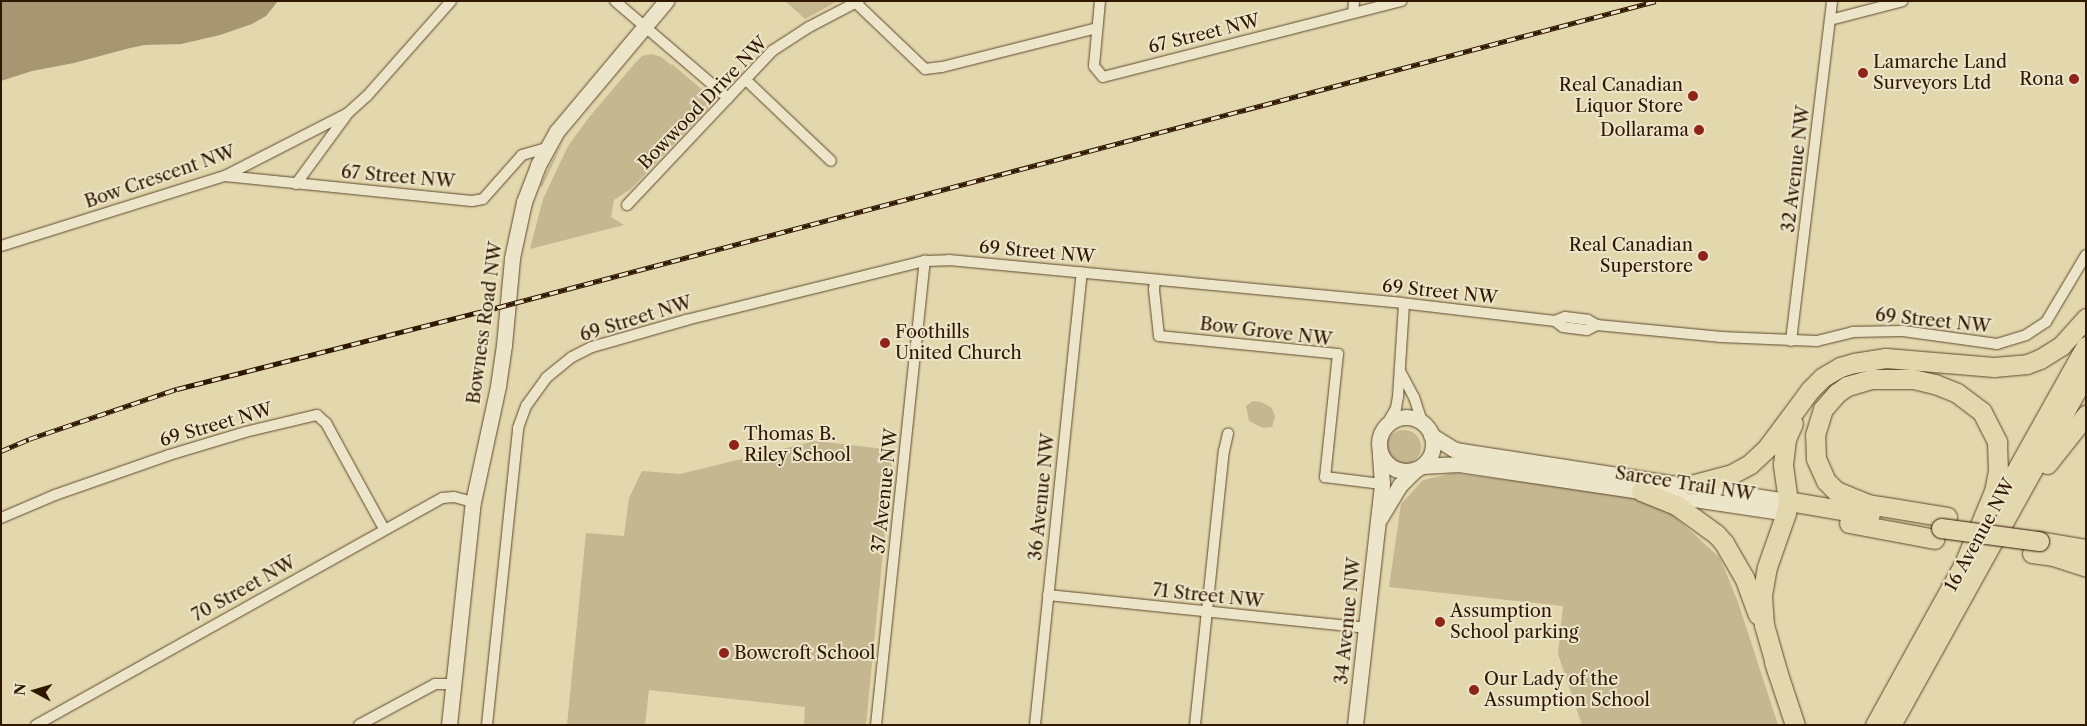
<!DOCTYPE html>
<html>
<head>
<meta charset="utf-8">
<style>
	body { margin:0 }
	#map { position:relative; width:2087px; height:726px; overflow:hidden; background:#e3d7ad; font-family:"Libre Caslon Text",serif }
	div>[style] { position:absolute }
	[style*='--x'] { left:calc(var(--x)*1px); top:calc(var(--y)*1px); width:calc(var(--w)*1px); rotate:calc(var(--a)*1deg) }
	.green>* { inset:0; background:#c5b790 }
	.round { border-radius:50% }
	.water>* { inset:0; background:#a69672 }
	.roads { filter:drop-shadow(0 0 1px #5d482b) drop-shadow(0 0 1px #5d482b) }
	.street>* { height:10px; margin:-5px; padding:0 5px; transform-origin:5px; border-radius:5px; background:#ede5ca }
	.secondary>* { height:15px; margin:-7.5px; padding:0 7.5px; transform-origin:7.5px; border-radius:7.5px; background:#ede5ca }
	.secondary>.ring { margin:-7.5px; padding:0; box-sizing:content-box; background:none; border:15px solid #ede5ca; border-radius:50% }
	.highway>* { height:19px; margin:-9.5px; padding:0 9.5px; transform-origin:9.5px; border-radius:9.5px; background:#e3d7ad }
	.rail>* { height:5px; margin-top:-2.5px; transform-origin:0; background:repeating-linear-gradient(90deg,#ede5ca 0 9px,#301800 0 18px); box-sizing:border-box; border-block:1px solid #301800 }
	.bridges { filter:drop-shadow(0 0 1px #301800) drop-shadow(0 0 1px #301800) }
	.highway-bridge>* { height:19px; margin:-9.5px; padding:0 9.5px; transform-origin:9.5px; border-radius:9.5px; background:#e3d7ad }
	.dots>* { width:14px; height:14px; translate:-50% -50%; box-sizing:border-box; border:2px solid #ede5ca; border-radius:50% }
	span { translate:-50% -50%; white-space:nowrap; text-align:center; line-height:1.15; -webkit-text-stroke:4px #ede5ca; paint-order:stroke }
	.street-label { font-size:18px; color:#301800 }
	.poi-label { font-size:18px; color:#301800 }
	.left { translate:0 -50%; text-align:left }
	.right { translate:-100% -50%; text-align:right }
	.frame { position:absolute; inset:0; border:2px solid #301800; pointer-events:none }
	.north { position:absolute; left:10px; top:666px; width:50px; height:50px; -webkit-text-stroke:4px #ede5ca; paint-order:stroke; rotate:276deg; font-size:14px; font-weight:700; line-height:20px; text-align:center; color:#301800 }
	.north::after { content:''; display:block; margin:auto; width:18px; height:22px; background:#301800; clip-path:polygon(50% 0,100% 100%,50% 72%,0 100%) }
</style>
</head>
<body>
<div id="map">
	<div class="green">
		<div style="clip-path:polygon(785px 1px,838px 1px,805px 19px)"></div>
		<div style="clip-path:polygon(652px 54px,661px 57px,671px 65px,672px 64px,706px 93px,709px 100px,708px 108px,631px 189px,614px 200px,611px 217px,624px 225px,530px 249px,543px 199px,568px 146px,590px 116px,636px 62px,642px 56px)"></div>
		<div style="clip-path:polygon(565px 138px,542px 187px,540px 186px,552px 161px)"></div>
		<div style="clip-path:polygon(1253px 401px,1261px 402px,1272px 408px,1275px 417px,1272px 427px,1263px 428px,1249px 421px,1246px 406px)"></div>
		<div class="round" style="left:1387px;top:430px;width:34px;height:34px"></div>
		<div style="clip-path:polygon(815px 441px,893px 450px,866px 725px,804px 725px,805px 707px,649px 690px,645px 725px,567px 725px,586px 533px,624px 536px,629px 498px,642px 471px,680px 474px)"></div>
		<div style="clip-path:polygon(1453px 473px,1626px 495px,1671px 513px,1720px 558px,1738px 602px,1778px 725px,1582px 725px,1558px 654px,1563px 606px,1389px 587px,1401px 504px,1423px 480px)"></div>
	</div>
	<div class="water">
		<div style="clip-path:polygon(1px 1px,278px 1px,266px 16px,252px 24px,220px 35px,181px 44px,145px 45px,130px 48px,74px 63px,32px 71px,1px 81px)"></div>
	</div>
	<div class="roads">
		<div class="street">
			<div style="--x:615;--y:1;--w:149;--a:40.6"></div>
			<div style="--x:1100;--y:1;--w:65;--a:95.3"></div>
			<div style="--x:1094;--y:66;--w:14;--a:51"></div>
			<div style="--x:1103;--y:77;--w:308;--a:-14.3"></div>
			<div style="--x:856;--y:3;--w:95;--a:43.7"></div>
			<div style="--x:925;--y:69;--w:17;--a:-7"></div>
			<div style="--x:942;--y:67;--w:160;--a:-14.1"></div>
			<div style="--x:1353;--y:13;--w:12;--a:-85"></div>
			<div style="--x:1830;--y:20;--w:75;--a:-14.6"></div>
			<div style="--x:746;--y:80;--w:117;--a:43.6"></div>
			<div style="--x:225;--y:176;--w:248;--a:5.8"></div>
			<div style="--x:472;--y:201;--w:11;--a:-10"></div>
			<div style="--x:483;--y:199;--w:59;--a:-48.4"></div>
			<div style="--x:522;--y:155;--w:26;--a:-16"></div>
			<div style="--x:296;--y:184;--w:84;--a:-53.7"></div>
			<div style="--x:627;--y:205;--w:212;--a:-46.7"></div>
			<div style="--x:772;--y:51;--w:44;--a:-33"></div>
			<div style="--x:809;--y:27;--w:56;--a:-27.5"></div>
			<div style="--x:1;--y:246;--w:235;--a:-17.4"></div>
			<div style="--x:225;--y:176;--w:138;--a:-27.1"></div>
			<div style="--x:348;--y:113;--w:25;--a:-42"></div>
			<div style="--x:367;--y:96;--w:127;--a:-48.5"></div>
			<div style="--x:1155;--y:280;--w:10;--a:96"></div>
			<div style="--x:1154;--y:290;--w:46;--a:83.8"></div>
			<div style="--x:1159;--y:336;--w:180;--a:5.7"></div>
			<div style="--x:1338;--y:354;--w:124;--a:96"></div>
			<div style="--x:1325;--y:477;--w:57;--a:7"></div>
			<div style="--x:1555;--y:321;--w:10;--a:37"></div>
			<div style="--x:1563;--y:327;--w:24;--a:7"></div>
			<div style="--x:1587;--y:330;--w:11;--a:-27"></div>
			<div style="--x:1791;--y:341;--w:342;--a:-83.1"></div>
			<div style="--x:1400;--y:371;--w:30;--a:62"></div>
			<div style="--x:1414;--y:397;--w:25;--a:72"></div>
			<div style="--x:1422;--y:421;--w:8;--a:50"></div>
			<div style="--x:1384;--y:429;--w:24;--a:-60"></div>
			<div style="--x:1396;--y:408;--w:11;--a:-80"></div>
			<div style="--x:1398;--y:397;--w:93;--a:-86.3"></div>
			<div style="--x:1;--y:518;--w:59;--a:-23.1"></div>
			<div style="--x:55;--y:495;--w:121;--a:-19.3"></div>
			<div style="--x:169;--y:455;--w:79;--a:-16.8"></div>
			<div style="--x:245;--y:432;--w:74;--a:-13.3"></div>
			<div style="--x:317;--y:415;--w:12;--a:42"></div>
			<div style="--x:326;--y:423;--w:121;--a:61.3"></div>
			<div style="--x:1048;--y:595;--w:319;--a:5.9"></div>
			<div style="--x:36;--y:725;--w:466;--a:-29.2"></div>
			<div style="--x:443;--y:498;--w:11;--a:-5"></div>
			<div style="--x:454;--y:497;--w:20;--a:15"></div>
			<div style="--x:359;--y:725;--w:86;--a:-28.3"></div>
			<div style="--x:435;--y:684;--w:18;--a:0"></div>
			<div style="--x:487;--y:725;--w:299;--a:-84"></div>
			<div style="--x:518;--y:428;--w:23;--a:-70"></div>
			<div style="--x:526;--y:406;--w:34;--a:-54"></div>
			<div style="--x:546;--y:378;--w:33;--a:-39"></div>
			<div style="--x:572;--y:357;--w:22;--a:-27"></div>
			<div style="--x:592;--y:347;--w:98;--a:-16"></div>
			<div style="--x:686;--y:320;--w:246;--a:-13.9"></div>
			<div style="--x:925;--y:261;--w:24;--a:-2"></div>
			<div style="--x:949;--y:260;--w:454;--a:5.4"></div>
			<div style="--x:1401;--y:303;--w:155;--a:6.7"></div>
			<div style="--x:1555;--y:321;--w:11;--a:-22"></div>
			<div style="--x:1565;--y:317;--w:23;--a:7"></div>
			<div style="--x:1588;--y:320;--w:10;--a:29"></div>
			<div style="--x:1597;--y:325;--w:125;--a:5.5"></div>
			<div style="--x:1721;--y:337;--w:96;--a:2.4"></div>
			<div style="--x:1817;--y:341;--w:36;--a:-14"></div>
			<div style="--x:1852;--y:332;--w:51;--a:-1.1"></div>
			<div style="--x:1903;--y:331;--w:95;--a:7.9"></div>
			<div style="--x:1997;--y:344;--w:30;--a:-17"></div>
			<div style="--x:2026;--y:335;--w:24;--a:-33"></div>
			<div style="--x:2046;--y:322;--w:78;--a:-59.2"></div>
			<div style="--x:876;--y:725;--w:467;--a:-84"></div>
			<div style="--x:1035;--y:725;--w:455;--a:-84.1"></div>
			<div style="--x:1195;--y:725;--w:276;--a:-84"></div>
			<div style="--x:1224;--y:451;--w:18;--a:-77"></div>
		</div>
		<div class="secondary">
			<div class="ring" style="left:1379px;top:417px;width:39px;height:39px"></div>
			<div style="--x:1431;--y:435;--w:26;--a:32"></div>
			<div style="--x:1453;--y:449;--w:8;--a:14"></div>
			<div style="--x:1461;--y:451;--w:331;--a:8.7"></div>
			<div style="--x:1422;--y:466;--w:37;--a:-3"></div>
			<div style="--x:1459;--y:464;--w:331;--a:8.5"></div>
			<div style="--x:1380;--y:518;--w:39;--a:-59"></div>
			<div style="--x:1400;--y:485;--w:21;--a:-45"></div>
			<div style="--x:449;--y:725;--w:224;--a:-83.9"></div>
			<div style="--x:473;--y:502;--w:119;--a:-77.8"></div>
			<div style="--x:498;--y:386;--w:41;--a:-81.7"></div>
			<div style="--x:504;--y:345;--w:87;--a:-84.7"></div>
			<div style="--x:512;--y:258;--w:57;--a:-77.9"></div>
			<div style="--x:524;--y:202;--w:40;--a:-69"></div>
			<div style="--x:538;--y:165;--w:39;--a:-61"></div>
			<div style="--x:557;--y:131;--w:170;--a:-50"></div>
			<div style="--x:1355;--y:725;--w:243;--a:-83.6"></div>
			<div style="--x:1382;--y:484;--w:31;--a:-94"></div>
		</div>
		<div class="highway">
			<div style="--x:2047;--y:464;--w:63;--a:-51.5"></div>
			<div style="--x:1691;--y:485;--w:42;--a:-15"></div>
			<div style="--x:1732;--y:474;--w:21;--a:-29"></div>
			<div style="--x:1750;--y:464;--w:23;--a:-43"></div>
			<div style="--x:1767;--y:448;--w:72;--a:-53.4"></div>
			<div style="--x:1810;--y:390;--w:18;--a:-45"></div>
			<div style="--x:1823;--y:377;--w:20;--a:-30"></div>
			<div style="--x:1840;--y:367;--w:15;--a:-16"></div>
			<div style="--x:1854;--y:363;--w:32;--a:-9"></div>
			<div style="--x:1886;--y:358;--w:108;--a:4.8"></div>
			<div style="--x:1994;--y:367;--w:33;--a:-5"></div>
			<div style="--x:2027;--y:364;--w:14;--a:-21"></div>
			<div style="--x:2040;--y:359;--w:25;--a:-32"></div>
			<div style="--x:2061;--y:346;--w:38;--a:-48"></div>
			<div style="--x:1641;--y:491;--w:38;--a:22"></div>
			<div style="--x:1676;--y:505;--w:49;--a:35.9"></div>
			<div style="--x:1716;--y:534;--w:12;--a:48"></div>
			<div style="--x:1724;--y:543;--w:39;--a:60"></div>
			<div style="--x:1744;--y:577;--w:40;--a:69.8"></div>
			<div style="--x:1788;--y:501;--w:83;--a:9.7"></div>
			<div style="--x:1997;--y:505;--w:182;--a:-60.8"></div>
			<div style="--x:1947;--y:517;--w:80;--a:-170.7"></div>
			<div style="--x:1868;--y:504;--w:35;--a:-158"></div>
			<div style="--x:1836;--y:491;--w:14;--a:-135"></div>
			<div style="--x:1826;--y:481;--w:24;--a:-114"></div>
			<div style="--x:1816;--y:459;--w:24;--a:-92"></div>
			<div style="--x:1815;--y:435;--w:27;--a:-73"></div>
			<div style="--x:1823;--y:409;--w:21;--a:-49"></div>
			<div style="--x:1837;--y:393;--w:12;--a:-35"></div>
			<div style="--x:1847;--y:386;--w:25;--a:-16"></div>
			<div style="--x:1871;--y:379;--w:42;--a:0"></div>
			<div style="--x:1913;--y:379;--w:23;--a:13"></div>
			<div style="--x:1935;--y:384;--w:24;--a:22"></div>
			<div style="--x:1957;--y:393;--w:31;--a:37"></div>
			<div style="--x:1982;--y:412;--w:34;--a:63"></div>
			<div style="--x:1997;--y:442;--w:29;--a:88"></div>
			<div style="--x:1998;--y:471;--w:20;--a:101"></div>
			<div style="--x:1994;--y:491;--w:74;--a:112.4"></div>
			<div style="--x:1849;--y:523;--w:87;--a:10.5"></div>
			<div style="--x:2039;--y:541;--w:48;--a:9.7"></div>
			<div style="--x:2032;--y:553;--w:21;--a:8"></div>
			<div style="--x:2053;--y:556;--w:35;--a:18"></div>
			<div style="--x:1774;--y:662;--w:66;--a:71.6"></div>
			<div style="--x:1778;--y:674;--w:51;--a:-105.9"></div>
			<div style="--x:1764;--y:625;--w:30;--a:-94"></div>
			<div style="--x:1762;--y:595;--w:28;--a:-80"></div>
			<div style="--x:1767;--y:567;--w:57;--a:-70.6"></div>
			<div style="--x:1786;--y:513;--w:12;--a:-81"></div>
			<div style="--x:1788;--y:501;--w:37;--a:-98"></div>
			<div style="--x:1783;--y:464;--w:25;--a:-83"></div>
			<div style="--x:1786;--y:439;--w:17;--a:-66"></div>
			<div style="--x:1875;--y:725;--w:201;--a:-61.1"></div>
			<div style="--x:1891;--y:725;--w:402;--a:-61"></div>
		</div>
	</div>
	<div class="rail">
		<div style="--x:1;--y:451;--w:30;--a:-23"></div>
		<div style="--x:29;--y:439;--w:156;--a:-18.7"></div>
		<div style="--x:177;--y:389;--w:313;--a:-14.3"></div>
		<div style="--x:480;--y:312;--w:1216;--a:-14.81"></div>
	</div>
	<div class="bridges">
		<div class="highway-bridge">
			<div style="--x:1941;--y:528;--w:99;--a:7.6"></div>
		</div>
	</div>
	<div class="dots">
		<div style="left:1863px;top:73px;background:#8f2418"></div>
		<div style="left:2074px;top:79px;background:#8f2418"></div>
		<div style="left:1693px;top:96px;background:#8f2418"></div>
		<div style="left:1699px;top:130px;background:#8f2418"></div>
		<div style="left:1703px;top:256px;background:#8f2418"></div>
		<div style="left:885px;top:343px;background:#8f2418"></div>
		<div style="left:734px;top:445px;background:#8f2418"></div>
		<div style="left:1440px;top:622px;background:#8f2418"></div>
		<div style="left:724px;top:653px;background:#8f2418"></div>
		<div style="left:1474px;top:690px;background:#8f2418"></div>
	</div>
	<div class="street-label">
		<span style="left:1204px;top:34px;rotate:-14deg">67 Street NW</span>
		<span style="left:703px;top:103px;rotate:-46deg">Bowwood Drive NW</span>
		<span style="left:1796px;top:169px;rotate:-83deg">32 Avenue NW</span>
		<span style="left:160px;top:177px;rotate:-19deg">Bow Crescent NW</span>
		<span style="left:398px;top:177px;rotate:5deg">67 Street NW</span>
		<span style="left:1037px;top:252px;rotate:5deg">69 Street NW</span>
		<span style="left:1440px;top:292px;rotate:6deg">69 Street NW</span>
		<span style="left:636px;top:319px;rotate:-17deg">69 Street NW</span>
		<span style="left:1933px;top:321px;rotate:6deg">69 Street NW</span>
		<span style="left:485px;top:323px;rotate:-82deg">Bowness Road NW</span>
		<span style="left:1266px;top:332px;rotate:7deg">Bow Grove NW</span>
		<span style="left:216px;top:425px;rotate:-16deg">69 Street NW</span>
		<span style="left:1685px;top:484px;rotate:9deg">Sarcee Trail NW</span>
		<span style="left:885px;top:491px;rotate:-84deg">37 Avenue NW</span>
		<span style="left:1042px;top:497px;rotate:-84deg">36 Avenue NW</span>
		<span style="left:1980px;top:535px;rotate:-61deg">16 Avenue NW</span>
		<span style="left:244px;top:589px;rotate:-29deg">70 Street NW</span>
		<span style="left:1208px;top:596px;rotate:6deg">71 Street NW</span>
		<span style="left:1348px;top:621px;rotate:-84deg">34 Avenue NW</span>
	</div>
	<div class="poi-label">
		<span class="left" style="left:1873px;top:73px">Lamarche Land<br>Surveyors Ltd</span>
		<span class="right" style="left:2064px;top:79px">Rona</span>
		<span class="right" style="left:1683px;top:96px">Real Canadian<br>Liquor Store</span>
		<span class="right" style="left:1689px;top:130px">Dollarama</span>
		<span class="right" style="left:1693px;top:256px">Real Canadian<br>Superstore</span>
		<span class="left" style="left:895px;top:343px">Foothills<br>United Church</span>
		<span class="left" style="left:744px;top:445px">Thomas B.<br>Riley School</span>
		<span class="left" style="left:1450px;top:622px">Assumption<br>School parking</span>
		<span class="left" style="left:734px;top:653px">Bowcroft School</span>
		<span class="left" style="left:1484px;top:690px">Our Lady of the<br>Assumption School</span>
	</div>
	<div class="frame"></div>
	<div class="north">N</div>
</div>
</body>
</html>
